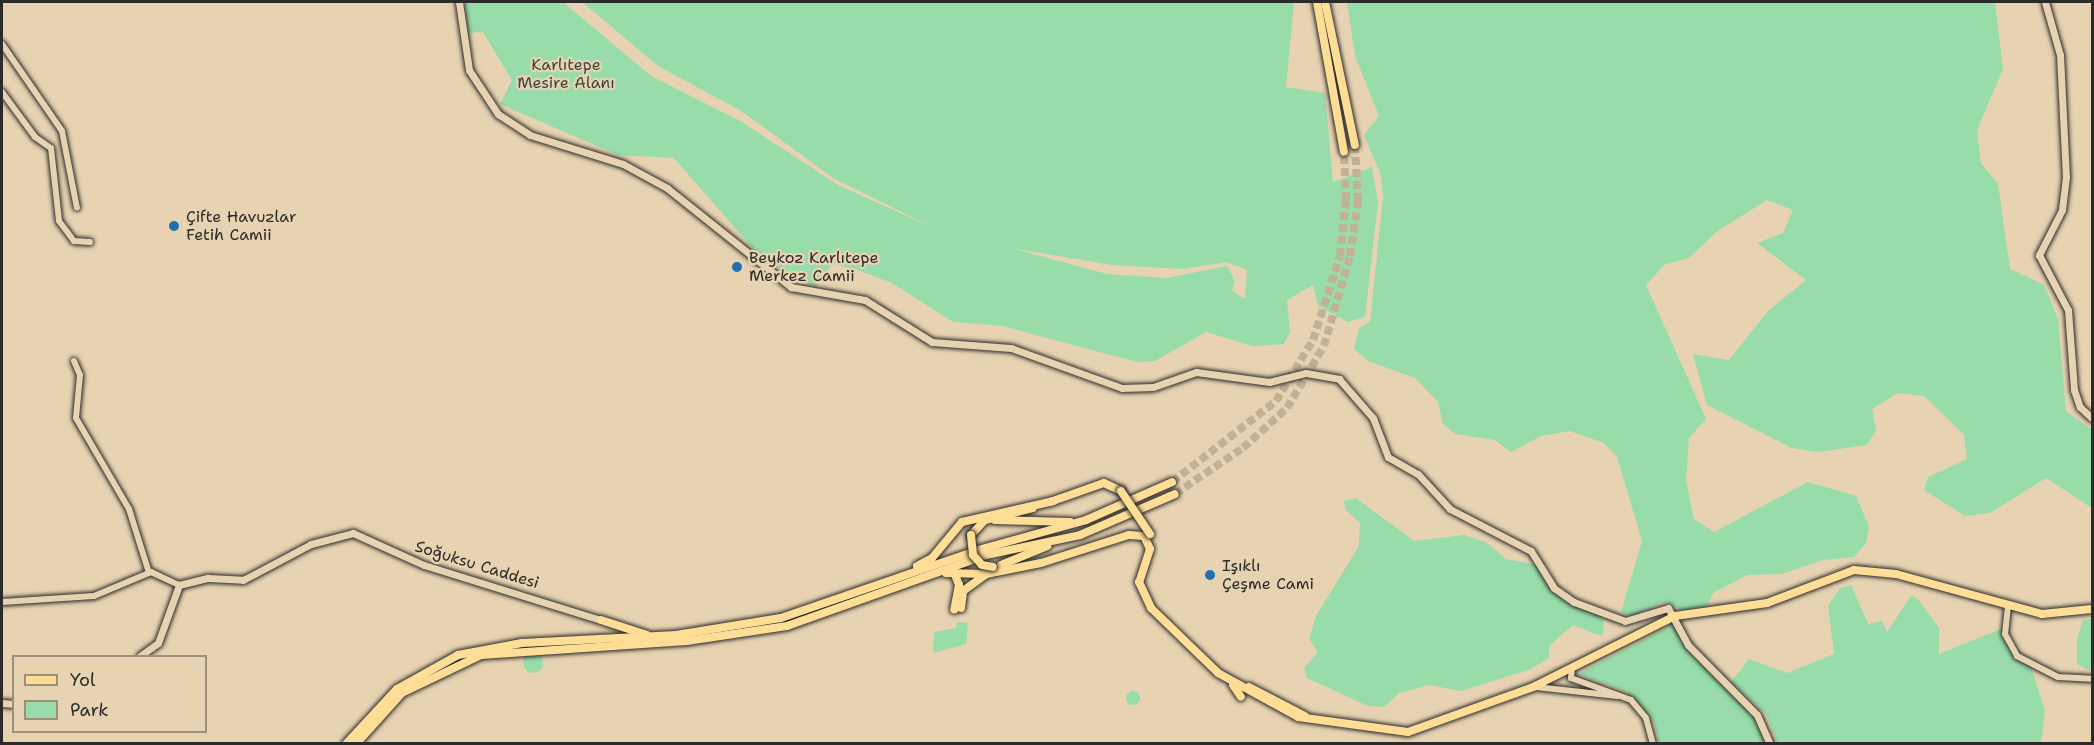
<!DOCTYPE html>
<html>
<head>
<meta charset="utf-8">
<style>
	body { margin:0 }
	#map { position:relative; width:2094px; height:745px; overflow:hidden; background:#e7d3b1; font-family:"Shantell Sans",sans-serif }
	div>[style] { position:absolute }
	[style*='--x'] { left:calc(var(--x)*1px); top:calc(var(--y)*1px); width:calc(var(--w)*1px); rotate:calc(var(--a)*1deg) }
	.green>* { inset:0; background:#97dca9 }
	.round { border-radius:50% }
	.trunk-tunnel>* { height:8px; margin-top:-4px; transform-origin:0; background:repeating-linear-gradient(90deg,#c1b196 0 8px,transparent 0 12px) }
	.roads { filter:drop-shadow(0 0 2px #2b2b2b) drop-shadow(0 0 2px #2b2b2b) }
	.tertiary>* { height:6px; margin:-3px; padding:0 3px; transform-origin:3px; border-radius:3px; background:#e7d3b1 }
	.secondary>* { height:7px; margin:-3.5px; padding:0 3.5px; transform-origin:3.5px; border-radius:3.5px; background:#e7d3b1 }
	.primary>* { height:8px; margin:-4px; padding:0 4px; transform-origin:4px; border-radius:4px; background:#fedd96 }
	.trunk>* { height:8px; margin:-4px; padding:0 4px; transform-origin:4px; border-radius:4px; background:#fedd96 }
	.bridges { filter:drop-shadow(0 0 2px #2b2b2b) drop-shadow(0 0 2px #2b2b2b) }
	.trunk-bridge>* { height:8px; margin:-4px; padding:0 4px; transform-origin:4px; border-radius:4px; background:#fedd96 }
	.dots>* { width:16px; height:16px; translate:-50% -50%; box-sizing:border-box; border:3px solid #e7d3b1; border-radius:50% }
	span { translate:-50% -50%; white-space:nowrap; text-align:center; line-height:1.15; -webkit-text-stroke:4.5px #e7d3b1; paint-order:stroke }
	.park-label { font-size:16px; color:#3b463e }
	.poi-label { font-size:16px; color:#2b2b2b }
	.left { translate:0 -50%; text-align:left }
	.street-label { font-size:16px; color:#2b2b2b }
	.frame { position:absolute; inset:0; border:3px solid #2b2b2b; pointer-events:none }
	.legend { position:absolute; left:12px; top:655px; width:195px; height:78px; box-sizing:border-box; background:#e7d3b1; border:2px solid #9c907b; margin:0; padding:8px 10px; list-style:none; font-size:18px; color:#2b2b2b }
	.legend li { display:flex; align-items:center; gap:12px; height:30px }
	.legend b { width:30px; border:2px solid #9c907b }
</style>
</head>
<body>
<div id="map">
	<div class="green">
		<div style="clip-path:polygon(evenodd,465px 2px,563px 2px,651px 76px,742px 122px,838px 185px,938px 230px,833px 178px,743px 112px,658px 66px,582px 2px,1294px 2px,1286px 87px,1325px 93px,1333px 182px,1372px 167px,1378px 202px,1365px 317px,1348px 322px,1318px 306px,1313px 285px,1287px 300px,1290px 332px,1284px 344px,1253px 346px,1206px 332px,1155px 361px,1137px 362px,1002px 326px,953px 322px,892px 283px,855px 269px,832px 264px,816px 287px,763px 260px,674px 158px,618px 155px,500px 104px,512px 80px,483px 32px,468px 33px,465px 2px,1011px 248px,1112px 265px,1183px 269px,1227px 262px,1247px 270px,1245px 299px,1232px 291px,1235px 281px,1227px 266px,1167px 278px,1107px 274px,1011px 248px)"></div>
		<div style="clip-path:polygon(1347px 2px,1995px 2px,2003px 69px,1977px 130px,1981px 163px,1998px 184px,2010px 269px,2044px 285px,2058px 319px,2066px 411px,2092px 430px,2092px 508px,2046px 478px,1990px 513px,1965px 516px,1924px 490px,1928px 477px,1967px 459px,1964px 435px,1924px 396px,1898px 393px,1872px 409px,1876px 430px,1867px 445px,1818px 452px,1792px 448px,1707px 405px,1693px 354px,1729px 360px,1769px 310px,1806px 280px,1757px 243px,1783px 233px,1793px 210px,1767px 200px,1716px 232px,1689px 258px,1665px 264px,1646px 285px,1706px 419px,1689px 438px,1686px 480px,1694px 519px,1714px 532px,1808px 482px,1856px 496px,1869px 527px,1866px 543px,1854px 557px,1823px 560px,1782px 574px,1747px 575px,1713px 593px,1707px 606px,1683px 610px,1663px 602px,1632px 616px,1621px 612px,1642px 541px,1617px 457px,1604px 443px,1570px 431px,1541px 436px,1511px 452px,1495px 440px,1455px 434px,1443px 424px,1438px 402px,1415px 378px,1368px 361px,1354px 349px,1359px 328px,1370px 322px,1383px 197px,1381px 175px,1364px 135px,1379px 116px,1355px 56px)"></div>
		<div style="clip-path:polygon(1356px 498px,1414px 541px,1464px 535px,1486px 542px,1506px 559px,1537px 565px,1570px 602px,1603px 617px,1604px 631px,1601px 636px,1573px 625px,1549px 646px,1549px 658px,1531px 669px,1461px 691px,1429px 685px,1399px 693px,1384px 707px,1368px 706px,1307px 678px,1304px 668px,1318px 652px,1309px 639px,1316px 616px,1359px 546px,1360px 523px,1345px 509px,1344px 501px)"></div>
		<div style="clip-path:polygon(1851px 585px,1868px 624px,1882px 621px,1887px 632px,1911px 596px,1918px 599px,1939px 628px,1939px 654px,2003px 628px,2012px 654px,2031px 666px,2045px 711px,2041px 743px,1778px 743px,1766px 714px,1731px 682px,1749px 659px,1787px 673px,1834px 654px,1828px 606px,1840px 588px)"></div>
		<div style="clip-path:polygon(2092px 619px,2092px 669px,2089px 670px,2077px 664px,2077px 639px,2083px 620px)"></div>
		<div style="clip-path:polygon(957px 622px,968px 623px,966px 644px,933px 653px,934px 632px,956px 628px)"></div>
		<div style="clip-path:polygon(1674px 624px,1692px 654px,1767px 727px,1772px 743px,1659px 743px,1654px 722px,1627px 692px,1578px 674px)"></div>
		<div class="round" style="left:523px;top:653px;width:20px;height:20px"></div>
		<div class="round" style="left:1126px;top:691px;width:14px;height:14px"></div>
	</div>
	<div class="trunk-tunnel">
		<div style="--x:1172;--y:482;--w:132;--a:-37.9"></div>
		<div style="--x:1276;--y:401;--w:71;--a:-58.8"></div>
		<div style="--x:1313;--y:340;--w:88;--a:-72.2"></div>
		<div style="--x:1340;--y:256;--w:56;--a:-83.9"></div>
		<div style="--x:1346;--y:200;--w:48;--a:-92.4"></div>
		<div style="--x:1175;--y:494;--w:82;--a:-34.1"></div>
		<div style="--x:1243;--y:448;--w:59;--a:-42.3"></div>
		<div style="--x:1287;--y:408;--w:72;--a:-59.2"></div>
		<div style="--x:1324;--y:346;--w:94;--a:-73.9"></div>
		<div style="--x:1350;--y:256;--w:56;--a:-81.7"></div>
		<div style="--x:1358;--y:201;--w:56;--a:-93.1"></div>
	</div>
	<div class="roads">
		<div class="tertiary">
			<div style="--x:2;--y:44;--w:106;--a:55.4"></div>
			<div style="--x:62;--y:131;--w:78;--a:79"></div>
			<div style="--x:2;--y:92;--w:56;--a:53.7"></div>
			<div style="--x:35;--y:137;--w:19;--a:35"></div>
			<div style="--x:51;--y:148;--w:73;--a:83.7"></div>
			<div style="--x:59;--y:221;--w:25;--a:53"></div>
			<div style="--x:74;--y:241;--w:16;--a:4"></div>
			<div style="--x:74;--y:361;--w:15;--a:67"></div>
			<div style="--x:80;--y:375;--w:43;--a:95.3"></div>
			<div style="--x:76;--y:418;--w:105;--a:59.8"></div>
			<div style="--x:129;--y:509;--w:67;--a:72.6"></div>
			<div style="--x:2;--y:602;--w:92;--a:-3.7"></div>
			<div style="--x:94;--y:596;--w:62;--a:-22.8"></div>
			<div style="--x:151;--y:572;--w:31;--a:25"></div>
			<div style="--x:2008;--y:606;--w:28;--a:96"></div>
			<div style="--x:2005;--y:634;--w:25;--a:61"></div>
			<div style="--x:2017;--y:656;--w:46;--a:27.1"></div>
			<div style="--x:2058;--y:677;--w:34;--a:3"></div>
			<div style="--x:1572;--y:668;--w:10;--a:96"></div>
			<div style="--x:1571;--y:678;--w:64;--a:20.1"></div>
			<div style="--x:1631;--y:700;--w:23;--a:50"></div>
			<div style="--x:1646;--y:718;--w:27;--a:75"></div>
			<div style="--x:1536;--y:687;--w:82;--a:6.3"></div>
		</div>
		<div class="secondary">
			<div style="--x:459;--y:2;--w:69;--a:81.6"></div>
			<div style="--x:469;--y:70;--w:53;--a:56.6"></div>
			<div style="--x:498;--y:114;--w:38;--a:33"></div>
			<div style="--x:530;--y:135;--w:97;--a:17.3"></div>
			<div style="--x:623;--y:164;--w:50;--a:28.6"></div>
			<div style="--x:667;--y:188;--w:159;--a:38.6"></div>
			<div style="--x:791;--y:287;--w:75;--a:10"></div>
			<div style="--x:865;--y:300;--w:79;--a:32.1"></div>
			<div style="--x:932;--y:342;--w:79;--a:4.3"></div>
			<div style="--x:1011;--y:348;--w:118;--a:19.8"></div>
			<div style="--x:1122;--y:388;--w:31;--a:-2"></div>
			<div style="--x:1153;--y:387;--w:46;--a:-19.2"></div>
			<div style="--x:1196;--y:372;--w:74;--a:7.8"></div>
			<div style="--x:1269;--y:382;--w:38;--a:-14"></div>
			<div style="--x:1306;--y:373;--w:34;--a:10"></div>
			<div style="--x:1339;--y:379;--w:52;--a:48.9"></div>
			<div style="--x:1373;--y:418;--w:42;--a:69"></div>
			<div style="--x:1388;--y:457;--w:34;--a:30"></div>
			<div style="--x:1418;--y:474;--w:47;--a:47.6"></div>
			<div style="--x:1450;--y:509;--w:91;--a:27.4"></div>
			<div style="--x:1531;--y:551;--w:44;--a:58.1"></div>
			<div style="--x:1554;--y:588;--w:24;--a:35"></div>
			<div style="--x:1574;--y:602;--w:54;--a:20.4"></div>
			<div style="--x:1625;--y:621;--w:45;--a:-16.8"></div>
			<div style="--x:1668;--y:608;--w:42;--a:61.6"></div>
			<div style="--x:1688;--y:645;--w:98;--a:45.4"></div>
			<div style="--x:1757;--y:715;--w:32;--a:66"></div>
			<div style="--x:2045;--y:2;--w:55;--a:74.2"></div>
			<div style="--x:2060;--y:55;--w:122;--a:87.2"></div>
			<div style="--x:2066;--y:177;--w:33;--a:97"></div>
			<div style="--x:2062;--y:210;--w:51;--a:117.1"></div>
			<div style="--x:2039;--y:255;--w:62;--a:62.2"></div>
			<div style="--x:2068;--y:310;--w:80;--a:85.7"></div>
			<div style="--x:2074;--y:390;--w:18;--a:71"></div>
			<div style="--x:2080;--y:407;--w:16;--a:43"></div>
			<div style="--x:140;--y:656;--w:22;--a:-36"></div>
			<div style="--x:158;--y:643;--w:62;--a:-70.1"></div>
			<div style="--x:179;--y:585;--w:30;--a:-14"></div>
			<div style="--x:208;--y:578;--w:35;--a:3"></div>
			<div style="--x:243;--y:580;--w:77;--a:-27.9"></div>
			<div style="--x:311;--y:544;--w:43;--a:-14.7"></div>
			<div style="--x:353;--y:533;--w:78;--a:24.3"></div>
			<div style="--x:424;--y:565;--w:185;--a:17.3"></div>
			<div style="--x:2;--y:703;--w:12;--a:5"></div>
		</div>
		<div class="primary">
			<div style="--x:1150;--y:549;--w:35;--a:108"></div>
			<div style="--x:1139;--y:582;--w:29;--a:65"></div>
			<div style="--x:1151;--y:608;--w:93;--a:44.1"></div>
			<div style="--x:1218;--y:673;--w:91;--a:28.8"></div>
			<div style="--x:1298;--y:717;--w:111;--a:7.8"></div>
			<div style="--x:1408;--y:732;--w:136;--a:-19.8"></div>
			<div style="--x:1233;--y:685;--w:14;--a:56"></div>
			<div style="--x:1249;--y:687;--w:63;--a:27.4"></div>
			<div style="--x:1533;--y:687;--w:159;--a:-26.6"></div>
			<div style="--x:1675;--y:616;--w:93;--a:-8"></div>
			<div style="--x:1767;--y:603;--w:93;--a:-20.8"></div>
			<div style="--x:1854;--y:570;--w:42;--a:5.4"></div>
			<div style="--x:1896;--y:574;--w:151;--a:15.3"></div>
			<div style="--x:2042;--y:614;--w:50;--a:-5.7"></div>
		</div>
		<div class="trunk">
			<div style="--x:1317;--y:2;--w:152;--a:79.8"></div>
			<div style="--x:1325;--y:2;--w:146;--a:78.2"></div>
			<div style="--x:1050;--y:502;--w:57;--a:-19.4"></div>
			<div style="--x:1104;--y:483;--w:19;--a:25"></div>
			<div style="--x:995;--y:520;--w:75;--a:1.5"></div>
			<div style="--x:971;--y:535;--w:21;--a:-47"></div>
			<div style="--x:985;--y:520;--w:49;--a:-14"></div>
			<div style="--x:1001;--y:565;--w:50;--a:-22.4"></div>
			<div style="--x:917;--y:566;--w:17;--a:-28"></div>
			<div style="--x:932;--y:558;--w:47;--a:-50.2"></div>
			<div style="--x:962;--y:522;--w:94;--a:-12.9"></div>
			<div style="--x:954;--y:572;--w:14;--a:69"></div>
			<div style="--x:959;--y:585;--w:25;--a:101"></div>
			<div style="--x:946;--y:573;--w:40;--a:1.4"></div>
			<div style="--x:986;--y:574;--w:56;--a:-11.3"></div>
			<div style="--x:1041;--y:563;--w:92;--a:-17.7"></div>
			<div style="--x:1129;--y:535;--w:15;--a:4"></div>
			<div style="--x:1144;--y:536;--w:14;--a:65"></div>
			<div style="--x:961;--y:608;--w:17;--a:-83"></div>
			<div style="--x:963;--y:591;--w:29;--a:-36"></div>
			<div style="--x:601;--y:620;--w:48;--a:18.1"></div>
			<div style="--x:346;--y:744;--w:75;--a:-47.2"></div>
			<div style="--x:397;--y:689;--w:70;--a:-29.1"></div>
			<div style="--x:458;--y:655;--w:65;--a:-10.6"></div>
			<div style="--x:522;--y:643;--w:154;--a:-3"></div>
			<div style="--x:676;--y:635;--w:106;--a:-9.2"></div>
			<div style="--x:781;--y:618;--w:208;--a:-19"></div>
			<div style="--x:978;--y:550;--w:112;--a:-15.5"></div>
			<div style="--x:1086;--y:520;--w:94;--a:-23.8"></div>
			<div style="--x:356;--y:744;--w:69;--a:-48"></div>
			<div style="--x:402;--y:693;--w:88;--a:-25.7"></div>
			<div style="--x:481;--y:655;--w:206;--a:-3.9"></div>
			<div style="--x:687;--y:641;--w:101;--a:-8.5"></div>
			<div style="--x:787;--y:626;--w:211;--a:-19.6"></div>
			<div style="--x:986;--y:555;--w:96;--a:-12"></div>
			<div style="--x:1080;--y:535;--w:103;--a:-23.3"></div>
		</div>
	</div>
	<div class="bridges">
		<div class="trunk-bridge">
			<div style="--x:1121;--y:491;--w:52;--a:56"></div>
			<div style="--x:971;--y:535;--w:20;--a:84"></div>
			<div style="--x:973;--y:555;--w:13;--a:48"></div>
			<div style="--x:982;--y:565;--w:11;--a:10"></div>
		</div>
	</div>
	<div class="dots">
		<div style="left:174px;top:226px;background:#1f6fb2"></div>
		<div style="left:737px;top:267px;background:#1f6fb2"></div>
		<div style="left:1210px;top:575px;background:#1f6fb2"></div>
	</div>
	<div class="park-label">
		<span style="left:566px;top:74px">Karlıtepe<br>Mesire Alanı</span>
	</div>
	<div class="poi-label">
		<span class="left" style="left:186px;top:226px">Çifte Havuzlar<br>Fetih Camii</span>
		<span class="left" style="left:749px;top:267px">Beykoz Karlıtepe<br>Merkez Camii</span>
		<span class="left" style="left:1222px;top:575px">Işıklı<br>Çeşme Cami</span>
	</div>
	<div class="street-label">
		<span style="left:477px;top:565px;rotate:17deg">Soğuksu Caddesi</span>
	</div>
	<div class="frame"></div>
	<ul class="legend">
	<li><b style="height:8px;background:#fedd96"></b>Yol</li>
	<li><b style="height:16px;background:#97dca9"></b>Park</li>
	</ul>
</div>
</body>
</html>
